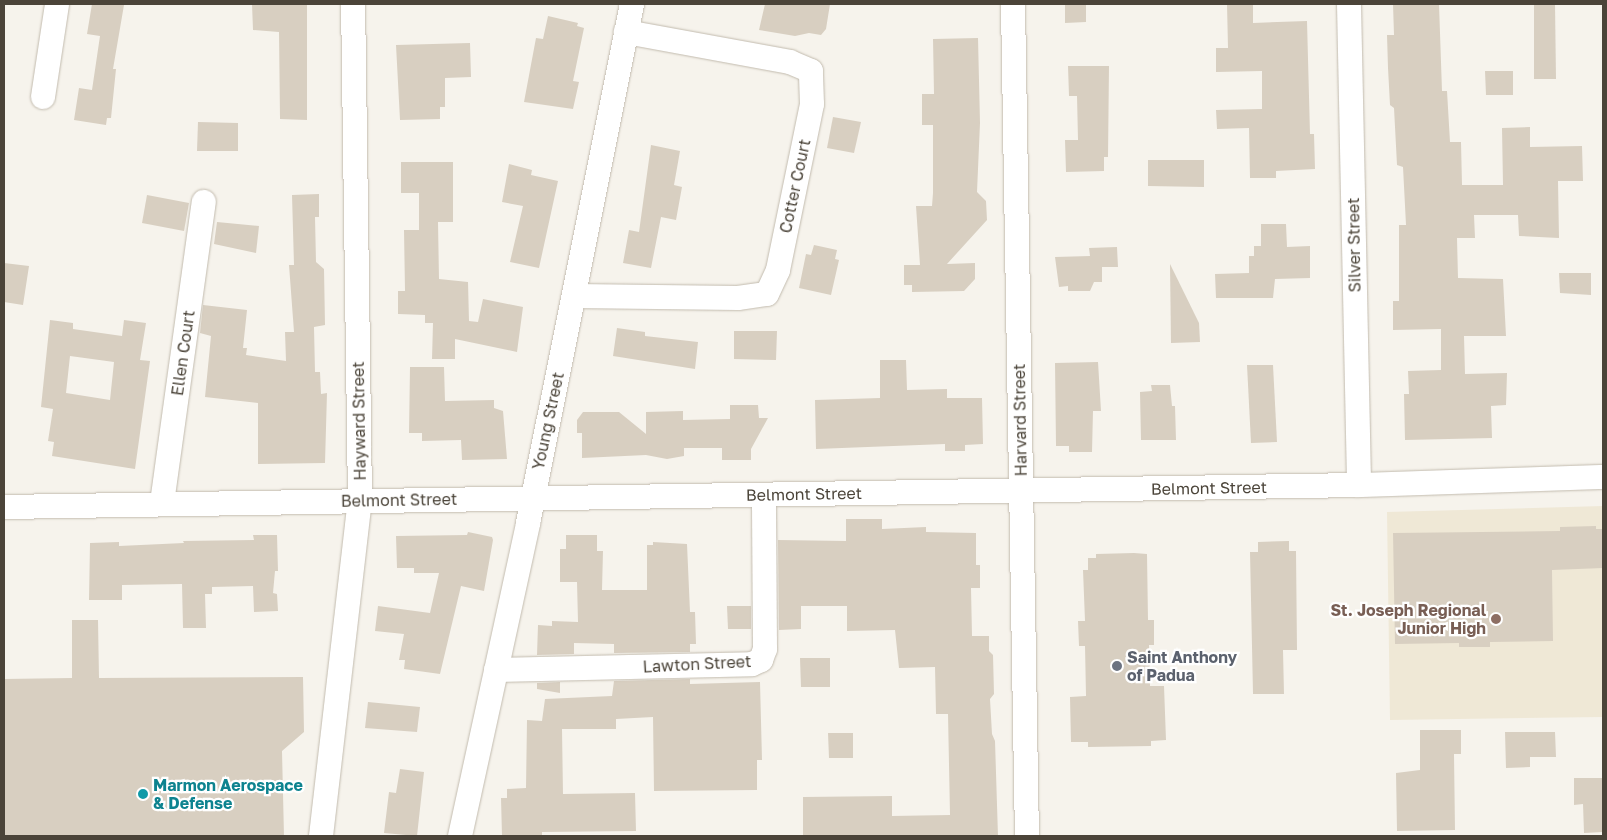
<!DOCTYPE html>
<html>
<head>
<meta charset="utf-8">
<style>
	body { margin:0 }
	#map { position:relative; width:1607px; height:840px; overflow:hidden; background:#f6f3ec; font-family:"Golos Text",sans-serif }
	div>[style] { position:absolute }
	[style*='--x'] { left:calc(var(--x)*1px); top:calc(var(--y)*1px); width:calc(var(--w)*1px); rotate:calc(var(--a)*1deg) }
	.education>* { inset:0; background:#efe8d6 }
	.building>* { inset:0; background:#d8cfc1 }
	.roads { filter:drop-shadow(0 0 1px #c2bbae) drop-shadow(0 0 1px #c2bbae) }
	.minor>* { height:24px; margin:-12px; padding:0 12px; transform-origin:12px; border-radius:12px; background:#fff }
	.dots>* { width:14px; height:14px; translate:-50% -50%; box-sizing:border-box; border:2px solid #fff; border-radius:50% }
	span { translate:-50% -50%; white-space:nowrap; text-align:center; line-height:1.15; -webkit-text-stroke:4.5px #fff; paint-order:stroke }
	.street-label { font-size:16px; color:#4b4439 }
	.education-label { font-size:16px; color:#785e54; font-weight:700 }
	.right { translate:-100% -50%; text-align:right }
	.worship-label { font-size:16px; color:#5b616d; font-weight:700 }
	.left { translate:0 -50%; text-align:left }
	.culture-label { font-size:16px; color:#0d838f; font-weight:700 }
	.frame { position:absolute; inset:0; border:5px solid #4b4439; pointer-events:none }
</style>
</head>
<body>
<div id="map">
	<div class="education">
		<div style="clip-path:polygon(1603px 506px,1603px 717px,1390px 720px,1387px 512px)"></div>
	</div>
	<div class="building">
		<div style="clip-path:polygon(92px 4px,124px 5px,113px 69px,116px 69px,111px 118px,107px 118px,106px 125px,74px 120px,79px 88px,92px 90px,100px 36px,87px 34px)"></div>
		<div style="clip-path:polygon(252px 4px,307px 4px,307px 120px,280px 119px,279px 32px,253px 30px)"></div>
		<div style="clip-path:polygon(765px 4px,830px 4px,826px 29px,821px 35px,809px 33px,795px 36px,759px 30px)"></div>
		<div style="clip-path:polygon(1065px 4px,1086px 4px,1086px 22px,1065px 23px)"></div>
		<div style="clip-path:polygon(1227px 4px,1253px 4px,1253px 23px,1307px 21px,1310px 134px,1314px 134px,1315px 169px,1276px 171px,1276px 178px,1250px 178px,1249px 128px,1217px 129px,1216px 110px,1262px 109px,1262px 71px,1216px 72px,1216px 48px,1228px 48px)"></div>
		<div style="clip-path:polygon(1393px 4px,1439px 4px,1442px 91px,1447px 91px,1450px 142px,1461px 142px,1462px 185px,1503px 185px,1502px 128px,1530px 127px,1530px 147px,1582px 146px,1583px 181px,1558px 181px,1559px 238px,1519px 236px,1518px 215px,1474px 215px,1475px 238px,1457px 238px,1458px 278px,1503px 279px,1506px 336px,1464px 336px,1465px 374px,1507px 373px,1506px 405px,1491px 406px,1492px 438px,1405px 440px,1404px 394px,1409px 394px,1408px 371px,1441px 370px,1441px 329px,1393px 330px,1393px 301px,1399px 301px,1399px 225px,1406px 225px,1403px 167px,1397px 165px,1394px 108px,1390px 105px,1388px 68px,1387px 35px,1394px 35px)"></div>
		<div style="clip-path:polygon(1534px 4px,1555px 4px,1556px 79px,1534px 79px)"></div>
		<div style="clip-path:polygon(548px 16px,578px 23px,577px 26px,584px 28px,573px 81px,579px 82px,573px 109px,524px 102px,536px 38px,543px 39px)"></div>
		<div style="clip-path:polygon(978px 38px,980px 123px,977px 192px,986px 201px,987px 220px,947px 264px,975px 263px,975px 279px,964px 291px,912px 292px,912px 285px,904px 285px,904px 265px,920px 265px,916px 206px,932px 206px,933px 193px,933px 125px,922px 125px,922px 94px,934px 94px,933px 39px)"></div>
		<div style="clip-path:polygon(470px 43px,471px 77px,445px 78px,445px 107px,440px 107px,440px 119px,400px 120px,396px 45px)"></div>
		<div style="clip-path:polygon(1068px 66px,1109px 66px,1108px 157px,1104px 157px,1104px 171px,1066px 172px,1065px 140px,1078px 140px,1077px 96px,1069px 96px)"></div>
		<div style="clip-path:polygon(1485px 71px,1513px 71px,1513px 95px,1486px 95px)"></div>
		<div style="clip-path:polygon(833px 117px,861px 122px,854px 153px,827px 148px)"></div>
		<div style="clip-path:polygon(198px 122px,238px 123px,238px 151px,197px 151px)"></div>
		<div style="clip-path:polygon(651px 145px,680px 151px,674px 185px,682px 187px,676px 220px,661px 217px,651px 268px,623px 263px,629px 230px,639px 232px)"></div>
		<div style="clip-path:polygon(1148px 160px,1204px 160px,1204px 187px,1148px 186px)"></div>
		<div style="clip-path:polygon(401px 162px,453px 162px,453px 222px,438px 222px,439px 279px,468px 282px,469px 321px,478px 322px,483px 299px,523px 307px,517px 352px,455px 339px,455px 359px,432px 359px,433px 323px,425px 323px,425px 315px,398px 314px,398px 291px,405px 291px,404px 230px,419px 230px,419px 193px,401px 193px)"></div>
		<div style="clip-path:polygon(509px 164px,532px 170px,531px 175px,558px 181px,539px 268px,510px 262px,523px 206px,502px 202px)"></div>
		<div style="clip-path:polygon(319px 194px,319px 217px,315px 217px,316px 262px,324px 269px,325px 325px,314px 327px,315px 372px,320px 372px,321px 394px,327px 393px,325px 463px,258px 464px,258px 403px,205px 397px,211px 336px,200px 333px,203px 305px,247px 310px,243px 348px,247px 348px,246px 355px,286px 361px,285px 332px,294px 332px,289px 265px,294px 265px,292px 195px)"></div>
		<div style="clip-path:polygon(147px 195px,189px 203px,184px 231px,142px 223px)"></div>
		<div style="clip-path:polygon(217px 222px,259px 226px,256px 253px,214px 244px)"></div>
		<div style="clip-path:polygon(1261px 224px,1286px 224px,1287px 247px,1310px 246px,1310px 278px,1275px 279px,1273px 298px,1216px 298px,1215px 274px,1249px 273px,1249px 256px,1254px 256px,1254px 246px,1261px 246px)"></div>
		<div style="clip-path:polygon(814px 245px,837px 250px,835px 259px,839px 260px,831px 295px,799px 288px,806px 254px,811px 255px)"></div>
		<div style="clip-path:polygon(1117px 247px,1118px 267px,1102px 267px,1102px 282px,1094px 282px,1090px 291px,1068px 291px,1068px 286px,1059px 287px,1055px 257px,1090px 256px,1089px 248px)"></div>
		<div style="clip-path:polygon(4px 263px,29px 266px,23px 305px,4px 302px)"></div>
		<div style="clip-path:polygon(1170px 264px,1199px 323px,1200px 342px,1171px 343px)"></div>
		<div style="clip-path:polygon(1559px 273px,1591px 273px,1591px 295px,1560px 293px)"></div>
		<div style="clip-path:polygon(evenodd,50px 320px,73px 323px,73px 329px,122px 336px,124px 320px,146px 323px,140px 360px,150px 361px,135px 469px,52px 456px,54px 442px,48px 441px,53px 409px,41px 407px,50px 320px,70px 356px,114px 362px,110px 400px,66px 393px,70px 356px)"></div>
		<div style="clip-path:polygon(617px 328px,645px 332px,645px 336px,698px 342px,695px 369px,613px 356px)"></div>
		<div style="clip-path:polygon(734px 331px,777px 331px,776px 360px,734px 359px)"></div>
		<div style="clip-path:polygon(880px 360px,906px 360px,907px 390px,947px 389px,947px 398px,982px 398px,983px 444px,965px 445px,965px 451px,945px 451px,945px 444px,816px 449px,815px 400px,880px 398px)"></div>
		<div style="clip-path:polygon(1098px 362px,1101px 411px,1093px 411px,1092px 452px,1069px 452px,1069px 446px,1056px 446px,1055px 363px)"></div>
		<div style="clip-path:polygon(1247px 365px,1273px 365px,1277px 442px,1251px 443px)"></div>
		<div style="clip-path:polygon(410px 367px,444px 367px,445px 401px,494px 400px,494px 408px,503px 411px,507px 459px,462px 460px,461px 440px,422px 441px,422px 433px,409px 433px)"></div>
		<div style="clip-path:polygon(1151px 385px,1170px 385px,1172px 406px,1175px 406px,1176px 440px,1141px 440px,1140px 392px,1152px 391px)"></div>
		<div style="clip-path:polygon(730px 405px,758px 405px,759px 418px,768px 418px,751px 449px,751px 460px,722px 460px,722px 448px,684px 448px,684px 456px,667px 459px,646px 455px,582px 458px,582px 433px,577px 433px,577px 420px,583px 412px,619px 412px,646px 434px,646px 412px,683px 411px,683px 420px,730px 419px)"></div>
		<div style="clip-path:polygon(846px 519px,882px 519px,882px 529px,926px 527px,926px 532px,976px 533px,976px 565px,980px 565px,980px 588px,971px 588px,972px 636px,989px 636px,989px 651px,993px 655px,994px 694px,990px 699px,992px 734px,995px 741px,998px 836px,803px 836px,803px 797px,892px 796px,892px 816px,950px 815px,948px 714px,936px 714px,935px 667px,899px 668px,895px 630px,847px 631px,847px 606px,801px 606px,801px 629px,779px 630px,778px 540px,846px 541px)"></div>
		<div style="clip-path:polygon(1596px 526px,1596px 529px,1603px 529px,1603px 568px,1552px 570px,1553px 641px,1490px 642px,1490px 647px,1459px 647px,1459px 643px,1395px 644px,1393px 533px,1560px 531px,1560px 527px)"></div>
		<div style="clip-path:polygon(468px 532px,492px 537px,493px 540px,484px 591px,461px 586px,440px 674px,404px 669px,405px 660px,399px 660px,404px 634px,375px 631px,378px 606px,430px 613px,439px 573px,414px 573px,414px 568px,397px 568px,396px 536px,467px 535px)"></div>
		<div style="clip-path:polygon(253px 535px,277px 535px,278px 571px,275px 571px,273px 593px,277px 594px,278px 611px,254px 612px,253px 586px,212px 587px,212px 594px,205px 594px,206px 628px,183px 628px,182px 584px,122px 585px,122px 600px,89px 600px,90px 543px,119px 542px,119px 546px,184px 543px,183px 541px,254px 540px)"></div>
		<div style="clip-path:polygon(566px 535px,597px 535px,597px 551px,603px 551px,602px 590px,647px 590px,647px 545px,653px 545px,653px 542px,687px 544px,690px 612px,695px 612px,696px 644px,690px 644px,690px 652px,614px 653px,614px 644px,574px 643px,574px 654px,537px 655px,538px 625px,552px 626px,552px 621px,578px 622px,577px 582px,560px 582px,560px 549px,566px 549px)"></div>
		<div style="clip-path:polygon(1289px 541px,1289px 551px,1296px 551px,1297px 650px,1283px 650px,1284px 694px,1253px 694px,1250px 552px,1258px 552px,1258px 542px)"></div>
		<div style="clip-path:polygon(1134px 553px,1147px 554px,1148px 620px,1154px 620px,1154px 645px,1149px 645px,1150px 686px,1164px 686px,1166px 740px,1151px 741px,1151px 746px,1088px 747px,1088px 742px,1071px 742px,1070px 697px,1086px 696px,1085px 646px,1079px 646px,1078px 621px,1085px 621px,1083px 570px,1088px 570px,1088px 558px,1096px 558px,1096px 554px)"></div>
		<div style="clip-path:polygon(727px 606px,751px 606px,751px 629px,728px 629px)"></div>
		<div style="clip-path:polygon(72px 620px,98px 620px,99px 678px,303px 677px,304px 732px,282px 751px,284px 836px,4px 836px,4px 679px,72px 678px)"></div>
		<div style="clip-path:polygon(800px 658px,830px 658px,830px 687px,801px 687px)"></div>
		<div style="clip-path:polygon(690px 679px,690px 684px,760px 682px,762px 760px,757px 760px,757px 790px,654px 791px,653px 717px,616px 719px,616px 729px,562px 729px,563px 794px,635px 793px,636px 831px,542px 832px,542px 836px,502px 836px,501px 798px,507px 798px,507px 789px,526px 788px,527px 720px,542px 721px,545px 699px,612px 696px,614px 681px)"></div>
		<div style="clip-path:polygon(560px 682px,560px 693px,537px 689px,537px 683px)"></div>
		<div style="clip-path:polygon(368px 702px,420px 707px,417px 732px,365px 728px)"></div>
		<div style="clip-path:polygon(1420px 730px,1461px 730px,1461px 754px,1454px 754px,1455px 830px,1397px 831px,1396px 773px,1420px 770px)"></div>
		<div style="clip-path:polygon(1505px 732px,1555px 732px,1556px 757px,1530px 757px,1530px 767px,1506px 768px)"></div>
		<div style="clip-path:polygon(828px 733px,853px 733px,853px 758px,829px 758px)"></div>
		<div style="clip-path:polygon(400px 769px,424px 772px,417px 836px,384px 833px,389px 792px,396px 793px)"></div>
		<div style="clip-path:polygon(1574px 778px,1603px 778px,1603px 832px,1584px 833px,1583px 804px,1574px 805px)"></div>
	</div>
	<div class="roads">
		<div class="minor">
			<div style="--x:1013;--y:4;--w:832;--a:89.04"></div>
			<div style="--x:1349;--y:4;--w:481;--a:88.8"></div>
			<div style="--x:43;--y:97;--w:94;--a:-81.4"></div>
			<div style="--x:574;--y:296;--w:164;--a:0.7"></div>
			<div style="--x:738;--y:298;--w:29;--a:-8"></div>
			<div style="--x:767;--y:294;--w:26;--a:-65"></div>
			<div style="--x:778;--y:270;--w:169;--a:-78.4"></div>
			<div style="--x:812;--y:104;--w:33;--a:-92"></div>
			<div style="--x:811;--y:71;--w:23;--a:-157"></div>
			<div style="--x:790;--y:62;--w:167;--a:-169.6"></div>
			<div style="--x:162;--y:503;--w:304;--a:-82.1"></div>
			<div style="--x:4;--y:507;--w:1355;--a:-0.93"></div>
			<div style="--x:1359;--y:485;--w:244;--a:-1.9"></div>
			<div style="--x:496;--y:670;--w:256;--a:-1.3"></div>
			<div style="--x:752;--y:664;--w:10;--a:-24"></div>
			<div style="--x:761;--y:660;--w:12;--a:-70"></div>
			<div style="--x:765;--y:649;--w:154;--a:-90.4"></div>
			<div style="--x:321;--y:836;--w:338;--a:-83.4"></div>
			<div style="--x:360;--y:500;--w:496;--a:-90.8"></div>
			<div style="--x:460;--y:836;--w:320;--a:-77.7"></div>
			<div style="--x:528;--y:523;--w:529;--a:-78.67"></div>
		</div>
	</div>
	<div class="dots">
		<div style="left:1496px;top:619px;background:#8d6e63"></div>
		<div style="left:1117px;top:666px;background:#6b7280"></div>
		<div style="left:143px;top:794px;background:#0f9aa8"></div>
	</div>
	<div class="street-label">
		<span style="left:795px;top:186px;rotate:-78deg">Cotter Court</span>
		<span style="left:1354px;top:245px;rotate:-91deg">Silver Street</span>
		<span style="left:183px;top:353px;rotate:-82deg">Ellen Court</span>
		<span style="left:1020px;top:420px;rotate:-91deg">Harvard Street</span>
		<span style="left:359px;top:421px;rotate:-91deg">Hayward Street</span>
		<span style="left:548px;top:421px;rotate:-78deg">Young Street</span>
		<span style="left:1209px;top:488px;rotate:-1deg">Belmont Street</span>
		<span style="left:804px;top:494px;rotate:-1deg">Belmont Street</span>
		<span style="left:399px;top:500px;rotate:-1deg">Belmont Street</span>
		<span style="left:697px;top:664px;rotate:-3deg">Lawton Street</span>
	</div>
	<div class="education-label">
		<span class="right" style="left:1486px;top:619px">St. Joseph Regional<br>Junior High</span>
	</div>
	<div class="worship-label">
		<span class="left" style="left:1127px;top:666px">Saint Anthony<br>of Padua</span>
	</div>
	<div class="culture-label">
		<span class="left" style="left:153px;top:794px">Marmon Aerospace<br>&amp; Defense</span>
	</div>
	<div class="frame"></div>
</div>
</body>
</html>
